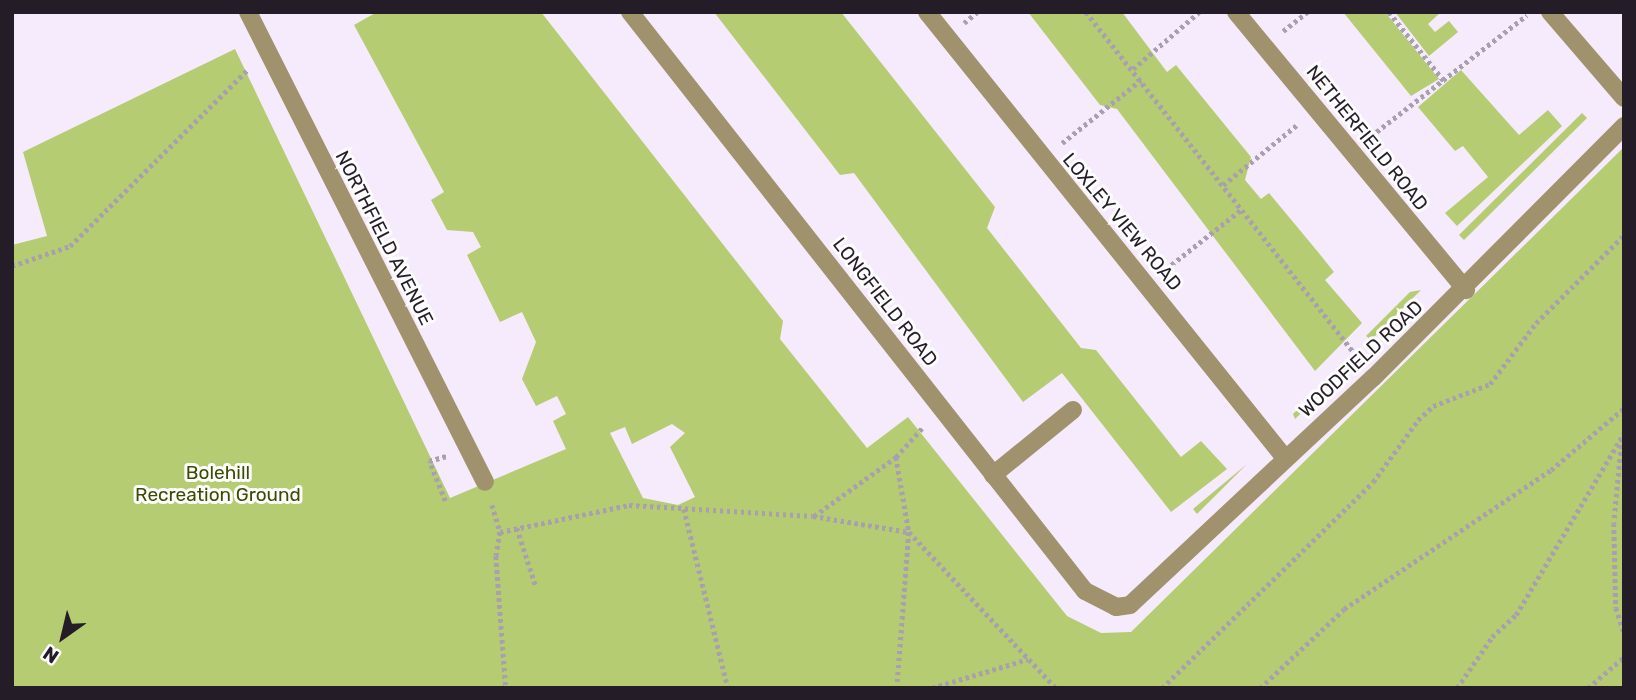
<!DOCTYPE html>
<html>
<head>
<meta charset="utf-8">
<style>
	body { margin:0 }
	#map { position:relative; width:1636px; height:700px; overflow:hidden; background:#f6ebfc; font-family:Rubik,sans-serif }
	div>[style] { position:absolute }
	[style*='--x'] { left:calc(var(--x)*1px); top:calc(var(--y)*1px); width:calc(var(--w)*1px); rotate:calc(var(--a)*1deg) }
	.green>* { inset:0; background:#b5cc73 }
	.path>* { height:4.5px; margin-top:-2.25px; transform-origin:0; background:repeating-linear-gradient(90deg,#a9a0ae 0 3.5px,transparent 0 7px) }
	.minor>* { height:18px; margin:-9px; padding:0 9px; transform-origin:9px; border-radius:9px; background:#a0926c }
	span { translate:-50% -50%; white-space:nowrap; text-align:center; line-height:1.15; -webkit-text-stroke:6px #fdfdfd; paint-order:stroke }
	.street-label { font-size:19px; color:#241d27 }
	.park-label { font-size:19px; color:#3d4b01 }
	.frame { position:absolute; inset:0; border:14px solid #241d27; pointer-events:none }
	.north { position:absolute; left:28px; top:602px; width:70px; height:70px; -webkit-text-stroke:5px #fdfdfd; paint-order:stroke; rotate:214deg; font-size:19px; font-weight:700; line-height:28px; text-align:center; color:#241d27 }
	.north::after { content:''; display:block; margin:auto; width:24px; height:32px; background:#241d27; clip-path:polygon(50% 0,100% 100%,50% 72%,0 100%) }
</style>
</head>
<body>
<div id="map">
	<div class="green">
		<div style="clip-path:polygon(evenodd,377px 12px,541px 12px,783px 321px,780px 339px,867px 448px,908px 417px,1067px 616px,1101px 633px,1131px 632px,1624px 147px,1624px 688px,12px 688px,12px 245px,47px 236px,23px 152px,235px 49px,450px 498px,566px 449px,553px 421px,566px 414px,557px 396px,536px 406px,522px 379px,536px 342px,522px 312px,500px 322px,467px 255px,481px 247px,473px 232px,447px 230px,431px 200px,444px 192px,354px 25px,377px 12px,672px 424px,685px 433px,670px 447px,695px 497px,678px 505px,643px 498px,610px 433px,625px 427px,632px 444px,672px 424px)"></div>
		<div style="clip-path:polygon(714px 12px,841px 12px,995px 207px,987px 228px,1081px 348px,1096px 350px,1181px 457px,1201px 441px,1227px 469px,1171px 512px,1062px 373px,1023px 402px,854px 173px,840px 175px)"></div>
		<div style="clip-path:polygon(1028px 12px,1122px 12px,1167px 72px,1176px 65px,1251px 157px,1245px 180px,1261px 199px,1269px 193px,1318px 252px,1334px 272px,1325px 280px,1362px 323px,1315px 371px,1117px 109px,1100px 105px)"></div>
		<div style="clip-path:polygon(1343px 12px,1385px 12px,1439px 79px,1411px 96px)"></div>
		<div style="clip-path:polygon(1395px 12px,1441px 12px,1428px 24px,1435px 32px,1449px 21px,1458px 32px,1429px 56px)"></div>
		<div style="clip-path:polygon(1461px 70px,1519px 135px,1548px 110px,1562px 126px,1457px 226px,1445px 213px,1488px 177px,1463px 146px,1455px 151px,1418px 107px)"></div>
		<div style="clip-path:polygon(1582px 113px,1587px 118px,1464px 240px,1459px 235px)"></div>
		<div style="clip-path:polygon(1421px 290px,1371px 340px,1366px 336px,1410px 292px)"></div>
		<div style="clip-path:polygon(1344px 364px,1348px 368px,1295px 419px,1293px 414px)"></div>
		<div style="clip-path:polygon(1247px 464px,1197px 514px,1193px 509px)"></div>
	</div>
	<div class="path">
		<div style="--x:1086;--y:12;--w:440;--a:51.8"></div>
		<div style="--x:1389;--y:12;--w:88;--a:51.4"></div>
		<div style="--x:964;--y:23;--w:17;--a:-40"></div>
		<div style="--x:1283;--y:31;--w:31;--a:-38"></div>
		<div style="--x:1133;--y:69;--w:87;--a:-40.8"></div>
		<div style="--x:1371;--y:136;--w:197;--a:-37.8"></div>
		<div style="--x:1062;--y:143;--w:101;--a:-38.6"></div>
		<div style="--x:1223;--y:185;--w:97;--a:-39.1"></div>
		<div style="--x:12;--y:266;--w:61;--a:-19"></div>
		<div style="--x:70;--y:246;--w:252;--a:-44.8"></div>
		<div style="--x:1166;--y:269;--w:97;--a:-38.3"></div>
		<div style="--x:1622;--y:438;--w:85;--a:95.4"></div>
		<div style="--x:1614;--y:523;--w:85;--a:88.7"></div>
		<div style="--x:1616;--y:608;--w:26;--a:72"></div>
		<div style="--x:896;--y:457;--w:76;--a:80.2"></div>
		<div style="--x:909;--y:532;--w:156;--a:94.4"></div>
		<div style="--x:445;--y:501;--w:43;--a:-111.8"></div>
		<div style="--x:429;--y:461;--w:19;--a:-16"></div>
		<div style="--x:492;--y:505;--w:28;--a:73"></div>
		<div style="--x:500;--y:532;--w:24;--a:99"></div>
		<div style="--x:496;--y:556;--w:132;--a:85.7"></div>
		<div style="--x:684;--y:509;--w:184;--a:76.2"></div>
		<div style="--x:814;--y:516;--w:101;--a:-35.7"></div>
		<div style="--x:896;--y:457;--w:40;--a:-48"></div>
		<div style="--x:517;--y:528;--w:62;--a:72.1"></div>
		<div style="--x:500;--y:532;--w:132;--a:-11.8"></div>
		<div style="--x:629;--y:505;--w:184;--a:3.4"></div>
		<div style="--x:813;--y:516;--w:97;--a:9.5"></div>
		<div style="--x:909;--y:532;--w:214;--a:46.7"></div>
		<div style="--x:932;--y:688;--w:100;--a:-16.8"></div>
		<div style="--x:1162;--y:688;--w:295;--a:-44.3"></div>
		<div style="--x:1373;--y:482;--w:77;--a:-54"></div>
		<div style="--x:1418;--y:420;--w:21;--a:-43"></div>
		<div style="--x:1433;--y:406;--w:61;--a:-21.1"></div>
		<div style="--x:1490;--y:384;--w:76;--a:-53"></div>
		<div style="--x:1536;--y:323;--w:124;--a:-45"></div>
		<div style="--x:1260;--y:688;--w:115;--a:-43.2"></div>
		<div style="--x:1344;--y:609;--w:249;--a:-33.9"></div>
		<div style="--x:1551;--y:470;--w:96;--a:-40.3"></div>
		<div style="--x:1457;--y:688;--w:62;--a:-55.5"></div>
		<div style="--x:1492;--y:637;--w:33;--a:-43"></div>
		<div style="--x:1516;--y:615;--w:212;--a:-59.3"></div>
		<div style="--x:1588;--y:688;--w:48;--a:-40.7"></div>
	</div>
	<div class="minor">
		<div style="--x:248;--y:12;--w:526;--a:63.24"></div>
		<div style="--x:630;--y:12;--w:736;--a:51.84"></div>
		<div style="--x:1085;--y:591;--w:35;--a:27"></div>
		<div style="--x:1116;--y:607;--w:14;--a:-8"></div>
		<div style="--x:1130;--y:605;--w:333;--a:-43.1"></div>
		<div style="--x:1373;--y:378;--w:356;--a:-45.1"></div>
		<div style="--x:927;--y:12;--w:572;--a:51.25"></div>
		<div style="--x:1236;--y:12;--w:361;--a:50.4"></div>
		<div style="--x:1550;--y:12;--w:113;--a:49.3"></div>
		<div style="--x:993;--y:475;--w:103;--a:-39.1"></div>
	</div>
	<div class="street-label">
		<span style="left:1367px;top:138px;rotate:51deg">NETHERFIELD ROAD</span>
		<span style="left:1122px;top:222px;rotate:50deg">LOXLEY VIEW ROAD</span>
		<span style="left:384px;top:238px;rotate:63deg">NORTHFIELD AVENUE</span>
		<span style="left:885px;top:302px;rotate:52deg">LONGFIELD ROAD</span>
		<span style="left:1361px;top:359px;rotate:-43deg">WOODFIELD ROAD</span>
	</div>
	<div class="park-label">
		<span style="left:218px;top:484px">Bolehill<br>Recreation Ground</span>
	</div>
	<div class="frame"></div>
	<div class="north">N</div>
</div>
</body>
</html>
